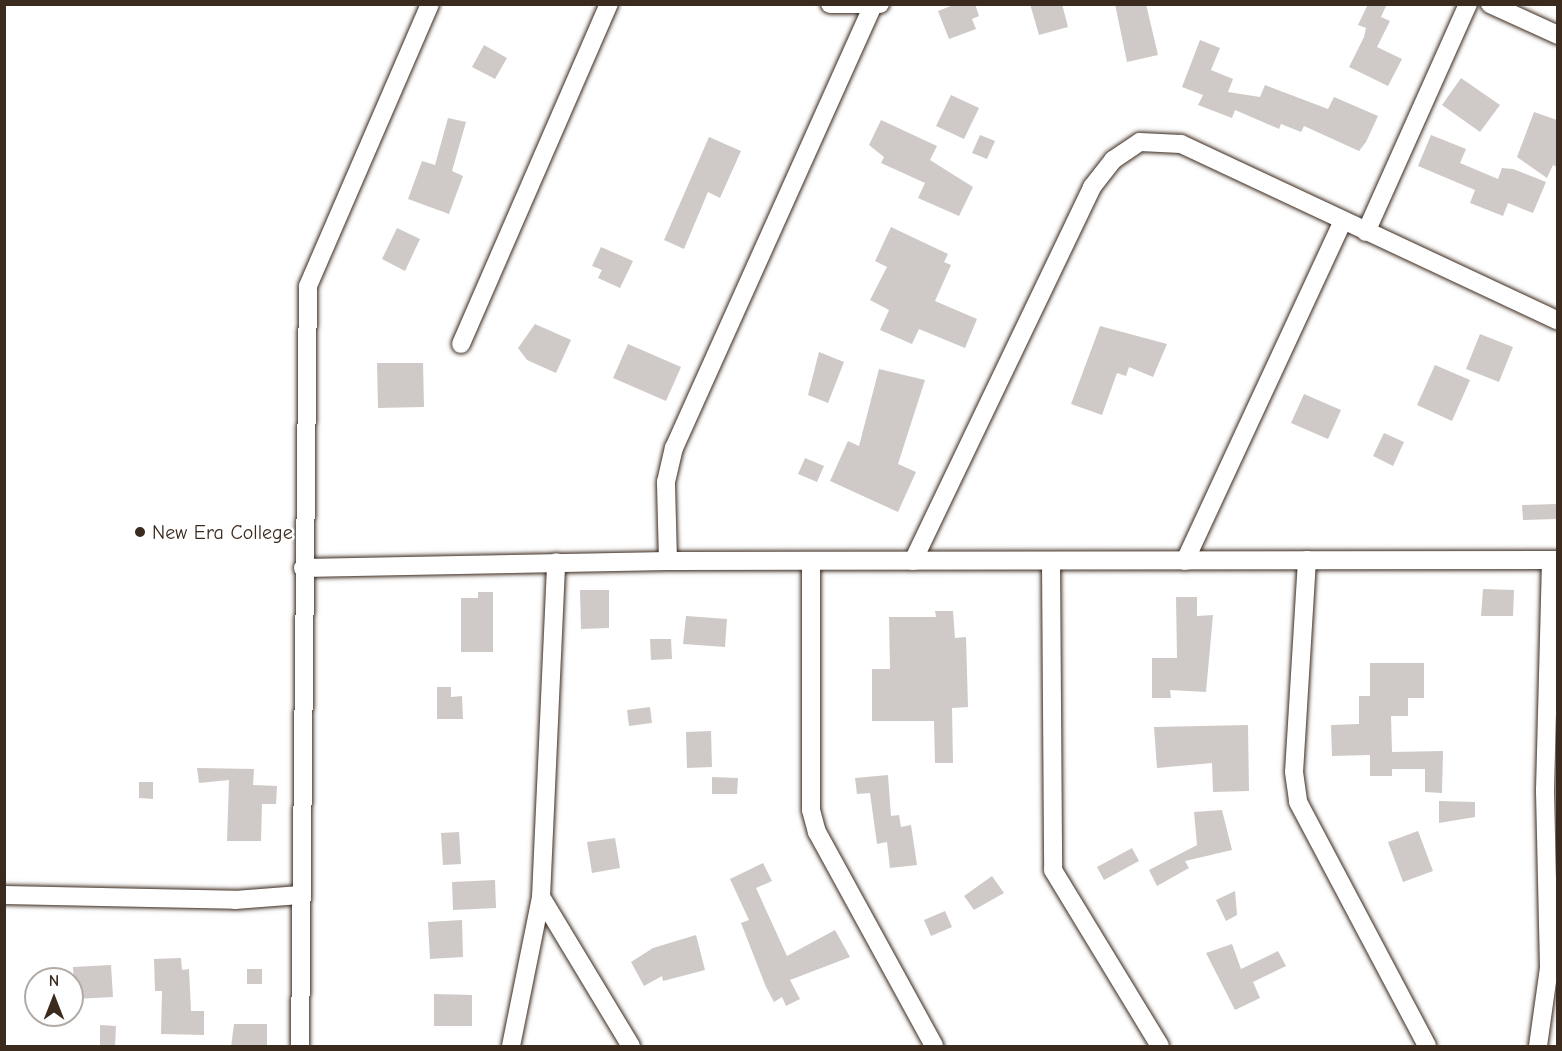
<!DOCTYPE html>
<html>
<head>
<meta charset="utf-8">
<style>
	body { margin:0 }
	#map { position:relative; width:1562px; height:1051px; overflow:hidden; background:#fff; font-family:"Comic Neue",sans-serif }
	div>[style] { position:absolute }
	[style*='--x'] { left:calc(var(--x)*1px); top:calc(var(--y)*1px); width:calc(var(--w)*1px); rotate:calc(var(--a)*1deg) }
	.building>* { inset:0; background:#cfcac7 }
	.roads { filter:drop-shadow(0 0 2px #3b2a1e) drop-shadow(0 0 2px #3b2a1e) }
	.street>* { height:18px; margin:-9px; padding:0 9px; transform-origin:9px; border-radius:9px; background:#fff }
	.dots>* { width:16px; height:16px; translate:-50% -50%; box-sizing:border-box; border:3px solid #fff; border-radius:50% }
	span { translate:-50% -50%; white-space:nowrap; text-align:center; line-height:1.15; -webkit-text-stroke:5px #fff; paint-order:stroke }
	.poi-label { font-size:20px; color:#3b2a1e }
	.left { translate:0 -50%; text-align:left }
	.frame { position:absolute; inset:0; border:6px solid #3b2a1e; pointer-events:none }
	.north { position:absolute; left:24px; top:967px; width:60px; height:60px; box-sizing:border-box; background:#fff; border:2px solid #b1aaa5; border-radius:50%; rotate:0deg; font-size:16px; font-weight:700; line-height:24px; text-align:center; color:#3b2a1e }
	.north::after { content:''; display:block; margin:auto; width:21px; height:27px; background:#3b2a1e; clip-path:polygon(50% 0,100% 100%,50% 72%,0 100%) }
</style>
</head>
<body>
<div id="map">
	<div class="building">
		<div style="clip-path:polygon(956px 4px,975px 4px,979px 16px,972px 19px,976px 29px,949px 39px,938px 11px)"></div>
		<div style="clip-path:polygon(1030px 4px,1062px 4px,1068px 27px,1039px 35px)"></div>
		<div style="clip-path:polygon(1115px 4px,1146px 4px,1158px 55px,1127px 62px)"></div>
		<div style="clip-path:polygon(1368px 4px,1387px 4px,1381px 17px,1390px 21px,1377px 47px,1402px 59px,1388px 86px,1349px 67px,1364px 37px,1366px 28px,1358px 25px)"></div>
		<div style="clip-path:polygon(1200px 40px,1220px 48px,1211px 70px,1233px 79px,1228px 92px,1260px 97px,1265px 85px,1328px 109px,1334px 97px,1378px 116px,1366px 142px,1359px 151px,1304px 126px,1301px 132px,1281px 124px,1279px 129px,1235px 110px,1232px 118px,1198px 105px,1203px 95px,1182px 87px)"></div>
		<div style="clip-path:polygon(484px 45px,507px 58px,495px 79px,472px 67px)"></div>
		<div style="clip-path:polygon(1461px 78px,1500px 105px,1480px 132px,1442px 105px)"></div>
		<div style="clip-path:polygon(951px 95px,979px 108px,964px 139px,936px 126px)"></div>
		<div style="clip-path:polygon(1534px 112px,1557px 120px,1557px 167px,1553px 165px,1547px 178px,1517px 157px)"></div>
		<div style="clip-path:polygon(448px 118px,466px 122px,452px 171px,463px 176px,449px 214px,408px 199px,422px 161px,435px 165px)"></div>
		<div style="clip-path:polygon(881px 120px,937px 146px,930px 160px,973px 187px,959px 216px,918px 198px,925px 183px,881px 163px,884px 157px,869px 145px)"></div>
		<div style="clip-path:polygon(980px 135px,995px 141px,987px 159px,972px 153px)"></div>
		<div style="clip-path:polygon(1431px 135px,1466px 149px,1460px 163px,1498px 179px,1502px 168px,1513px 169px,1546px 182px,1533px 213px,1508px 203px,1503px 216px,1470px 203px,1475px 190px,1418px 166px)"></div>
		<div style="clip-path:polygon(709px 137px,741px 151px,720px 198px,708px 192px,684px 249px,664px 240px)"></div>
		<div style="clip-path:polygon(891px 227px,948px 254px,944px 262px,951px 265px,935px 301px,977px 319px,965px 348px,919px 329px,912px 344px,880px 330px,889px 310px,870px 300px,887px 267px,875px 261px)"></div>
		<div style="clip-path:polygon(397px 228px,420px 239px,405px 271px,382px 259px)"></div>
		<div style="clip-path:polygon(601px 247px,633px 261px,620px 288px,598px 278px,602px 270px,592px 266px)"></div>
		<div style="clip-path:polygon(535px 324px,571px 340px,556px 373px,527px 360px,518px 348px)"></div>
		<div style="clip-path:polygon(1100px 326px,1167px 344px,1153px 377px,1129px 367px,1126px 376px,1117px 373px,1102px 415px,1071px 404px)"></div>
		<div style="clip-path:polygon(1480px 334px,1513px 347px,1499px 382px,1466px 369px)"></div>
		<div style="clip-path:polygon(628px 344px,681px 367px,666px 401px,613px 378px)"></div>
		<div style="clip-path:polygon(819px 352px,844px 362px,828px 403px,808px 395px)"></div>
		<div style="clip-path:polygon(377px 363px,423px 363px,424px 407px,378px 408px)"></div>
		<div style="clip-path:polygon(1435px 365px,1470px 380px,1452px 421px,1417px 405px)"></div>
		<div style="clip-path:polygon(879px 369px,925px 380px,898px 464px,916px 472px,898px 512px,830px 481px,848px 441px,859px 446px)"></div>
		<div style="clip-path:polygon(1304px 394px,1341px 410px,1328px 439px,1291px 423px)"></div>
		<div style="clip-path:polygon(1384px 433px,1404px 442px,1393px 466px,1373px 456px)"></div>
		<div style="clip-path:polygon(805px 458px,824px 466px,817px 482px,798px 474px)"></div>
		<div style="clip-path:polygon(1557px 504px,1557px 519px,1523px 520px,1522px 505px)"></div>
		<div style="clip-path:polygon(1483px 589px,1514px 590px,1513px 616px,1481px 616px)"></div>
		<div style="clip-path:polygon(580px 590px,609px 590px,609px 628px,581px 629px)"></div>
		<div style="clip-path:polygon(478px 592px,493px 592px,493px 652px,461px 652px,461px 598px,478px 598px)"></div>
		<div style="clip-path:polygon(1176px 597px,1197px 597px,1197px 616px,1213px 615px,1206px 692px,1170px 690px,1171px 698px,1152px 698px,1152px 658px,1177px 658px)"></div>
		<div style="clip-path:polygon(935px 611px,953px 611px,955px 638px,966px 637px,968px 707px,952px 708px,953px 763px,935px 763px,934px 721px,872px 721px,872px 669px,890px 669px,889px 617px,936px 617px)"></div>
		<div style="clip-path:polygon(686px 616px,727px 619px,725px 647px,683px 644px)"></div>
		<div style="clip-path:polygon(650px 639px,671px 639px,672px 659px,651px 660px)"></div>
		<div style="clip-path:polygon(1370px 663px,1424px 663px,1424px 698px,1408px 698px,1408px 716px,1391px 716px,1392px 752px,1443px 751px,1442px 793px,1425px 792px,1425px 769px,1392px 769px,1392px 776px,1370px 776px,1370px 755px,1332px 756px,1331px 725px,1359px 724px,1359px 696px,1370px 696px)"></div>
		<div style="clip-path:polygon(437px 687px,451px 687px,451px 697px,462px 696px,463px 719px,437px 719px)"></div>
		<div style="clip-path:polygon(650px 707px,652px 723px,629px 726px,627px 710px)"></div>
		<div style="clip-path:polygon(1248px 725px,1249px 791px,1213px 792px,1212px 763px,1157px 768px,1154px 727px)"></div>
		<div style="clip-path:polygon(711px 731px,712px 767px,687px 768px,686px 732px)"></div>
		<div style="clip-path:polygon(197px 768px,254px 769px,253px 785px,277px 786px,276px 804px,262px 804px,261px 841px,227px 841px,229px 780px,199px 783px)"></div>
		<div style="clip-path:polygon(888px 775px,891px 816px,899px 815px,901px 827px,911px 825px,917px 865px,890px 868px,887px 842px,877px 844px,870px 793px,857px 794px,855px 778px)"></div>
		<div style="clip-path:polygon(712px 777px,738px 778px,737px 794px,712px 794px)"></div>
		<div style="clip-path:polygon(139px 782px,153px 782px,153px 799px,139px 798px)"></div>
		<div style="clip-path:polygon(1439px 801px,1475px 802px,1475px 817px,1439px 823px)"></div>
		<div style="clip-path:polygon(1222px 810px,1232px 850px,1185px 861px,1189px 868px,1157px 886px,1149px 870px,1197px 845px,1194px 812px)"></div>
		<div style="clip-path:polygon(1418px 831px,1433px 871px,1403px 882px,1388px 842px)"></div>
		<div style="clip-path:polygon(459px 832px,461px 864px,443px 865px,441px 833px)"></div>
		<div style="clip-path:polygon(615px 838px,620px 868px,592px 873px,587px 842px)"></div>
		<div style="clip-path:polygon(1132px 848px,1139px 861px,1104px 880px,1097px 867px)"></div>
		<div style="clip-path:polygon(763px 863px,772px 881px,756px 888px,787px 956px,835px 930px,850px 957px,790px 980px,800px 999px,786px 1006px,782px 997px,774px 1002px,766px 987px,741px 923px,749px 920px,730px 879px)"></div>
		<div style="clip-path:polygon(992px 876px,1004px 893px,974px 910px,964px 896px)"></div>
		<div style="clip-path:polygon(495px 880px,496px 908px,453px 910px,452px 882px)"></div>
		<div style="clip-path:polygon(1235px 891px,1237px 915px,1226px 921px,1216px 900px)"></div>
		<div style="clip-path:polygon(945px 911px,952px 927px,931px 936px,924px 920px)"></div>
		<div style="clip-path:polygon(462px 920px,463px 957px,430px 959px,428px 922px)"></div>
		<div style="clip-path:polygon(696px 935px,705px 970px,663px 981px,662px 976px,644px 986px,631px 962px,653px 948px)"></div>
		<div style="clip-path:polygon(1232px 944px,1241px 969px,1278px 951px,1286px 966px,1253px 982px,1260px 998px,1235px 1010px,1206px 953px)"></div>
		<div style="clip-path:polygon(181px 958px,182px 970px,189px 969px,191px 1011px,204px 1011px,204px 1035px,161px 1034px,162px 991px,155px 991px,154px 959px)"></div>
		<div style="clip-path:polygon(111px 965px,113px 997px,75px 999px,73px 967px)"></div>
		<div style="clip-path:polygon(247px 969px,262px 969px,262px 984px,247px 984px)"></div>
		<div style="clip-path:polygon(434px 994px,472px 995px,472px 1026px,434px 1026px)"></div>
		<div style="clip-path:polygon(234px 1024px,267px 1024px,267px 1047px,231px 1047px)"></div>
		<div style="clip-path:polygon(100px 1025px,116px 1026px,115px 1047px,100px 1047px)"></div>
	</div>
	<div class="roads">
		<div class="street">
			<div style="--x:830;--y:4;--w:50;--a:0"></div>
			<div style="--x:1490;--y:4;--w:75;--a:24.5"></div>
			<div style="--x:1366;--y:232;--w:250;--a:-65.9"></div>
			<div style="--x:461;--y:344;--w:371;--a:-66.5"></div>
			<div style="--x:1307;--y:560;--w:212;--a:93.5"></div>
			<div style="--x:1294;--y:772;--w:30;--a:82"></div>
			<div style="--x:1298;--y:802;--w:276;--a:62.1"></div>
			<div style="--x:668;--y:561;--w:79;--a:-91.5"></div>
			<div style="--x:666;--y:482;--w:35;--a:-77"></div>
			<div style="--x:674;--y:448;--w:483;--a:-65.8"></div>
			<div style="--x:913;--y:561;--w:415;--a:-64.4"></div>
			<div style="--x:1092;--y:187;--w:34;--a:-52"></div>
			<div style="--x:1113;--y:160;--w:32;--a:-34"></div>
			<div style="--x:1140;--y:142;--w:41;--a:2.8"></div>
			<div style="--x:1181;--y:144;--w:416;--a:25.1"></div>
			<div style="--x:1051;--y:561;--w:309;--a:89.6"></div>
			<div style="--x:1053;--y:870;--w:206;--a:58.7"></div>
			<div style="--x:1185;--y:561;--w:375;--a:-65.1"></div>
			<div style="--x:811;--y:562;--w:248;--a:90"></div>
			<div style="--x:811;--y:810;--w:23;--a:75"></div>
			<div style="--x:817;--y:832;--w:244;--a:61.3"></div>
			<div style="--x:303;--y:568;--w:365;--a:-1.1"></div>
			<div style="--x:668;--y:561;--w:890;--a:-0.06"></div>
			<div style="--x:4;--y:895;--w:231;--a:1.2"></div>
			<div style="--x:235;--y:900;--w:65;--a:-4.4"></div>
			<div style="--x:541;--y:897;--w:174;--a:58.9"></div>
			<div style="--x:300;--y:1046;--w:760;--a:-89.4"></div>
			<div style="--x:308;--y:286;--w:307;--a:-66.6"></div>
			<div style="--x:511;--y:1046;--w:152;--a:-78.6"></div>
			<div style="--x:541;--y:897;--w:335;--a:-87.4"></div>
			<div style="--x:1538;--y:1046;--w:79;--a:-82"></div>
			<div style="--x:1549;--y:968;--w:178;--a:-91.3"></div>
			<div style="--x:1545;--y:790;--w:230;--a:-88.5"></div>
		</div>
	</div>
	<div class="dots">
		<div style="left:140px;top:532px;background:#3b2a1e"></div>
	</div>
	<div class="poi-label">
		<span class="left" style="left:152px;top:532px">New Era College</span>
	</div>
	<div class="frame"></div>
	<div class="north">N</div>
</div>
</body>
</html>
